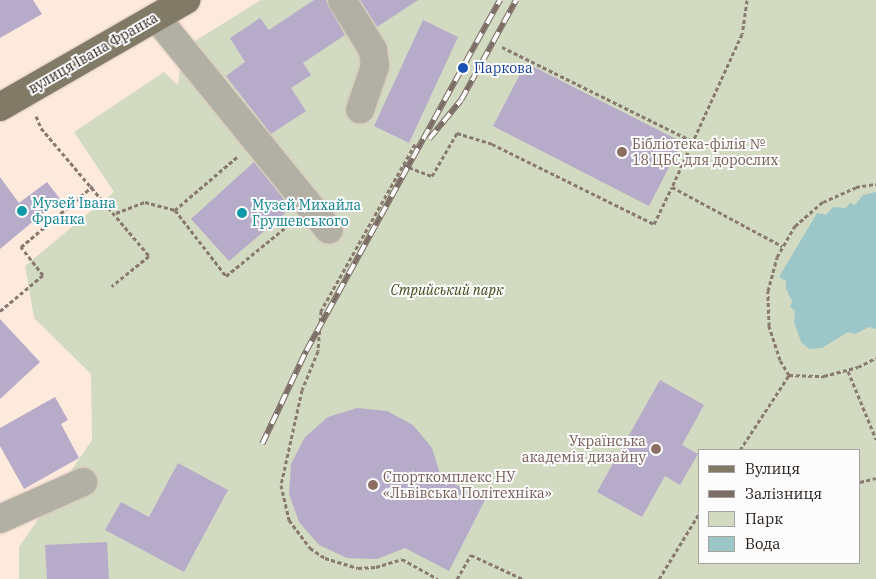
<!DOCTYPE html>
<html>
<head>
<meta charset="utf-8">
<style>
	body { margin:0 }
	#map { position:relative; width:876px; height:579px; overflow:hidden; background:#feeadd; font-family:"IBM Plex Serif",serif }
	div>[style] { position:absolute }
	[style*='--x'] { left:calc(var(--x)*1px); top:calc(var(--y)*1px); width:calc(var(--w)*1px); rotate:calc(var(--a)*1deg) }
	.green>* { inset:0; background:#d3dac2 }
	.water>* { inset:0; background:#9cc6c8 }
	.building>* { inset:0; background:#b6abc9 }
	.path>* { height:3px; margin-top:-1.5px; transform-origin:0; background:repeating-linear-gradient(90deg,#887a70 0 4px,transparent 0 6.5px) }
	.roads { filter:drop-shadow(0 0 1px #d7c5b9) drop-shadow(0 0 1px #d7c5b9) }
	.minor>* { height:28px; margin:-14px; padding:0 14px; transform-origin:14px; border-radius:14px; background:#b2afa4 }
	.major>* { height:28px; margin:-14px; padding:0 14px; transform-origin:14px; border-radius:14px; background:#807a67 }
	.rail>* { height:5.5px; margin-top:-2.75px; transform-origin:0; background:repeating-linear-gradient(90deg,#fcfcfc 0 11px,#7c6e66 0 22px); box-sizing:border-box; border-block:1px solid #7c6e66 }
	.dots>* { width:14px; height:14px; translate:-50% -50%; box-sizing:border-box; border:2px solid #fcfcfc; border-radius:50% }
	span { translate:-50% -50%; white-space:nowrap; text-align:center; line-height:1.15; -webkit-text-stroke:4px #fcfcfc; paint-order:stroke }
	.street-label { font-size:14px; color:#231a14 }
	.transit-label { font-size:14px; color:#164399 }
	.left { translate:0 -50%; text-align:left }
	.education-label { font-size:14px; color:#785e54 }
	.right { translate:-100% -50%; text-align:right }
	.culture-label { font-size:14px; color:#0d838f }
	.park-label { font-size:14px; color:#3f4b18; font-style:italic }
	.legend { position:absolute; left:698px; top:449px; width:162px; height:115px; box-sizing:border-box; background:#fcfcfc; border:1px solid #a5a29f; margin:0; padding:6px 9px; list-style:none; font-size:15px; color:#231a14 }
	.legend li { display:flex; align-items:center; gap:10px; height:25px }
	.legend b { width:25px; border:1px solid #a5a29f }
</style>
</head>
<body>
<div id="map">
	<div class="green">
		<div style="clip-path:polygon(evenodd,261px 0,876px 0,876px 579px,19px 579px,19px 547px,92px 440px,91px 374px,34px 318px,25px 266px,114px 192px,74px 132px,164px 72px,178px 85px,182px 49px,261px 0,700px 450px,860px 450px,860px 563px,700px 563px,700px 450px)"></div>
	</div>
	<div class="water">
		<div style="clip-path:polygon(876px 192px,876px 329px,869px 327px,855px 334px,848px 332px,822px 348px,809px 349px,801px 342px,794px 322px,795px 311px,790px 307px,792px 301px,786px 289px,786px 281px,779px 277px,817px 213px,826px 215px,833px 207px,846px 208px,850px 203px,855px 205px,863px 195px)"></div>
	</div>
	<div class="building">
		<div style="clip-path:polygon(0 0,33px 0,42px 14px,0 38px)"></div>
		<div style="clip-path:polygon(314px 0,326px 0,345px 35px,303px 63px,311px 75px,291px 88px,306px 111px,271px 134px,226px 76px,245px 62px,230px 38px,260px 18px,269px 30px)"></div>
		<div style="clip-path:polygon(360px 0,418px 0,377px 27px)"></div>
		<div style="clip-path:polygon(423px 20px,458px 37px,409px 143px,374px 126px)"></div>
		<div style="clip-path:polygon(526px 63px,682px 142px,649px 206px,493px 126px)"></div>
		<div style="clip-path:polygon(254px 162px,291px 208px,229px 261px,191px 219px)"></div>
		<div style="clip-path:polygon(0 177px,19px 203px,47px 182px,60px 199px,0 249px)"></div>
		<div style="clip-path:polygon(0 319px,40px 362px,0 399px)"></div>
		<div style="clip-path:polygon(660px 380px,704px 405px,682px 445px,698px 454px,680px 485px,665px 476px,642px 517px,597px 492px)"></div>
		<div style="clip-path:polygon(55px 397px,68px 420px,61px 424px,79px 458px,24px 489px,0 446px,0 428px)"></div>
		<div style="clip-path:polygon(357px 408px,387px 411px,413px 425px,432px 448px,441px 477px,485px 500px,449px 571px,405px 548px,377px 559px,347px 558px,319px 545px,299px 522px,289px 494px,291px 464px,305px 437px,328px 417px)"></div>
		<div style="clip-path:polygon(178px 463px,228px 490px,184px 572px,105px 530px,121px 502px,149px 517px)"></div>
		<div style="clip-path:polygon(107px 542px,109px 579px,47px 579px,45px 545px)"></div>
	</div>
	<div class="path">
		<div style="--x:747;--y:0;--w:34;--a:98"></div>
		<div style="--x:742;--y:34;--w:168;--a:114.6"></div>
		<div style="--x:672;--y:187;--w:125;--a:28.2"></div>
		<div style="--x:502;--y:47;--w:214;--a:26.3"></div>
		<div style="--x:36;--y:116;--w:13;--a:67"></div>
		<div style="--x:41;--y:128;--w:167;--a:49.8"></div>
		<div style="--x:149;--y:256;--w:48;--a:141"></div>
		<div style="--x:415;--y:144;--w:192;--a:119.4"></div>
		<div style="--x:321;--y:311;--w:40;--a:94.3"></div>
		<div style="--x:318;--y:351;--w:42;--a:112.3"></div>
		<div style="--x:302;--y:390;--w:97;--a:102.5"></div>
		<div style="--x:281;--y:485;--w:36;--a:77"></div>
		<div style="--x:289;--y:520;--w:35;--a:53"></div>
		<div style="--x:310;--y:548;--w:18;--a:34"></div>
		<div style="--x:325;--y:558;--w:34;--a:17"></div>
		<div style="--x:358;--y:568;--w:18;--a:-3"></div>
		<div style="--x:376;--y:567;--w:27;--a:-17"></div>
		<div style="--x:402;--y:559;--w:41;--a:29.1"></div>
		<div style="--x:237;--y:157;--w:82;--a:139.5"></div>
		<div style="--x:175;--y:210;--w:83;--a:52.3"></div>
		<div style="--x:226;--y:276;--w:84;--a:-39.2"></div>
		<div style="--x:403;--y:165;--w:31;--a:21"></div>
		<div style="--x:432;--y:176;--w:50;--a:-59.8"></div>
		<div style="--x:457;--y:133;--w:37;--a:17"></div>
		<div style="--x:492;--y:144;--w:181;--a:26.3"></div>
		<div style="--x:654;--y:224;--w:41;--a:-64.1"></div>
		<div style="--x:116;--y:213;--w:31;--a:-21"></div>
		<div style="--x:145;--y:202;--w:31;--a:15"></div>
		<div style="--x:0;--y:311;--w:56;--a:-39.9"></div>
		<div style="--x:43;--y:275;--w:36;--a:-128"></div>
		<div style="--x:21;--y:247;--w:94;--a:-40.3"></div>
		<div style="--x:848;--y:371;--w:74;--a:67.6"></div>
		<div style="--x:789;--y:375;--w:17;--a:-121"></div>
		<div style="--x:780;--y:360;--w:36;--a:-108"></div>
		<div style="--x:769;--y:326;--w:35;--a:-92"></div>
		<div style="--x:768;--y:291;--w:35;--a:-75"></div>
		<div style="--x:777;--y:257;--w:36;--a:-60"></div>
		<div style="--x:795;--y:226;--w:37;--a:-41"></div>
		<div style="--x:823;--y:202;--w:36;--a:-24"></div>
		<div style="--x:856;--y:187;--w:20;--a:-9"></div>
		<div style="--x:789;--y:375;--w:35;--a:2"></div>
		<div style="--x:824;--y:376;--w:35;--a:-15"></div>
		<div style="--x:858;--y:367;--w:20;--a:-27"></div>
		<div style="--x:740;--y:450;--w:90;--a:-56.8"></div>
		<div style="--x:860;--y:482;--w:16;--a:-14"></div>
		<div style="--x:457;--y:579;--w:28;--a:-60"></div>
		<div style="--x:471;--y:555;--w:57;--a:24.8"></div>
		<div style="--x:659;--y:579;--w:79;--a:-58.5"></div>
	</div>
	<div class="roads">
		<div class="minor">
			<div style="--x:342;--y:0;--w:59;--a:58.2"></div>
			<div style="--x:373;--y:50;--w:16;--a:83"></div>
			<div style="--x:375;--y:66;--w:46;--a:108.8"></div>
			<div style="--x:156;--y:17;--w:274;--a:50.9"></div>
			<div style="--x:0;--y:519;--w:91;--a:-24"></div>
		</div>
		<div class="major">
			<div style="--x:0;--y:107;--w:215;--a:-29.9"></div>
		</div>
	</div>
	<div class="rail">
		<div style="--x:429;--y:139;--w:50;--a:-50.6"></div>
		<div style="--x:461;--y:100;--w:114;--a:-61.2"></div>
		<div style="--x:262;--y:444;--w:103;--a:-64.7"></div>
		<div style="--x:306;--y:351;--w:401;--a:-61.1"></div>
	</div>
	<div class="dots">
		<div style="left:463px;top:68px;background:#1a4fb4"></div>
		<div style="left:622px;top:152px;background:#8d6e63"></div>
		<div style="left:22px;top:211px;background:#0f9aa8"></div>
		<div style="left:242px;top:213px;background:#0f9aa8"></div>
		<div style="left:656px;top:449px;background:#8d6e63"></div>
		<div style="left:373px;top:485px;background:#8d6e63"></div>
	</div>
	<div class="street-label">
		<span style="left:93px;top:53px;rotate:-30deg">вулиця Івана Франка</span>
	</div>
	<div class="transit-label">
		<span class="left" style="left:474px;top:68px">Паркова</span>
	</div>
	<div class="education-label">
		<span class="left" style="left:632px;top:152px">Бібліотека-філія №<br>18 ЦБС для дорослих</span>
		<span class="right" style="left:646px;top:449px">Українська<br>академія дизайну</span>
		<span class="left" style="left:383px;top:485px">Спорткомплекс НУ<br>«Львівська Політехніка»</span>
	</div>
	<div class="culture-label">
		<span class="left" style="left:32px;top:211px">Музей Івана<br>Франка</span>
		<span class="left" style="left:252px;top:213px">Музей Михайла<br>Грушевського</span>
	</div>
	<div class="park-label">
		<span style="left:447px;top:290px">Стрийський парк</span>
	</div>
	<ul class="legend">
	<li><b style="height:6px;background:#807a67"></b>Вулиця</li>
	<li><b style="height:6px;background:#7c6e66"></b>Залізниця</li>
	<li><b style="height:14px;background:#d3dac2"></b>Парк</li>
	<li><b style="height:14px;background:#9cc6c8"></b>Вода</li>
	</ul>
</div>
</body>
</html>
